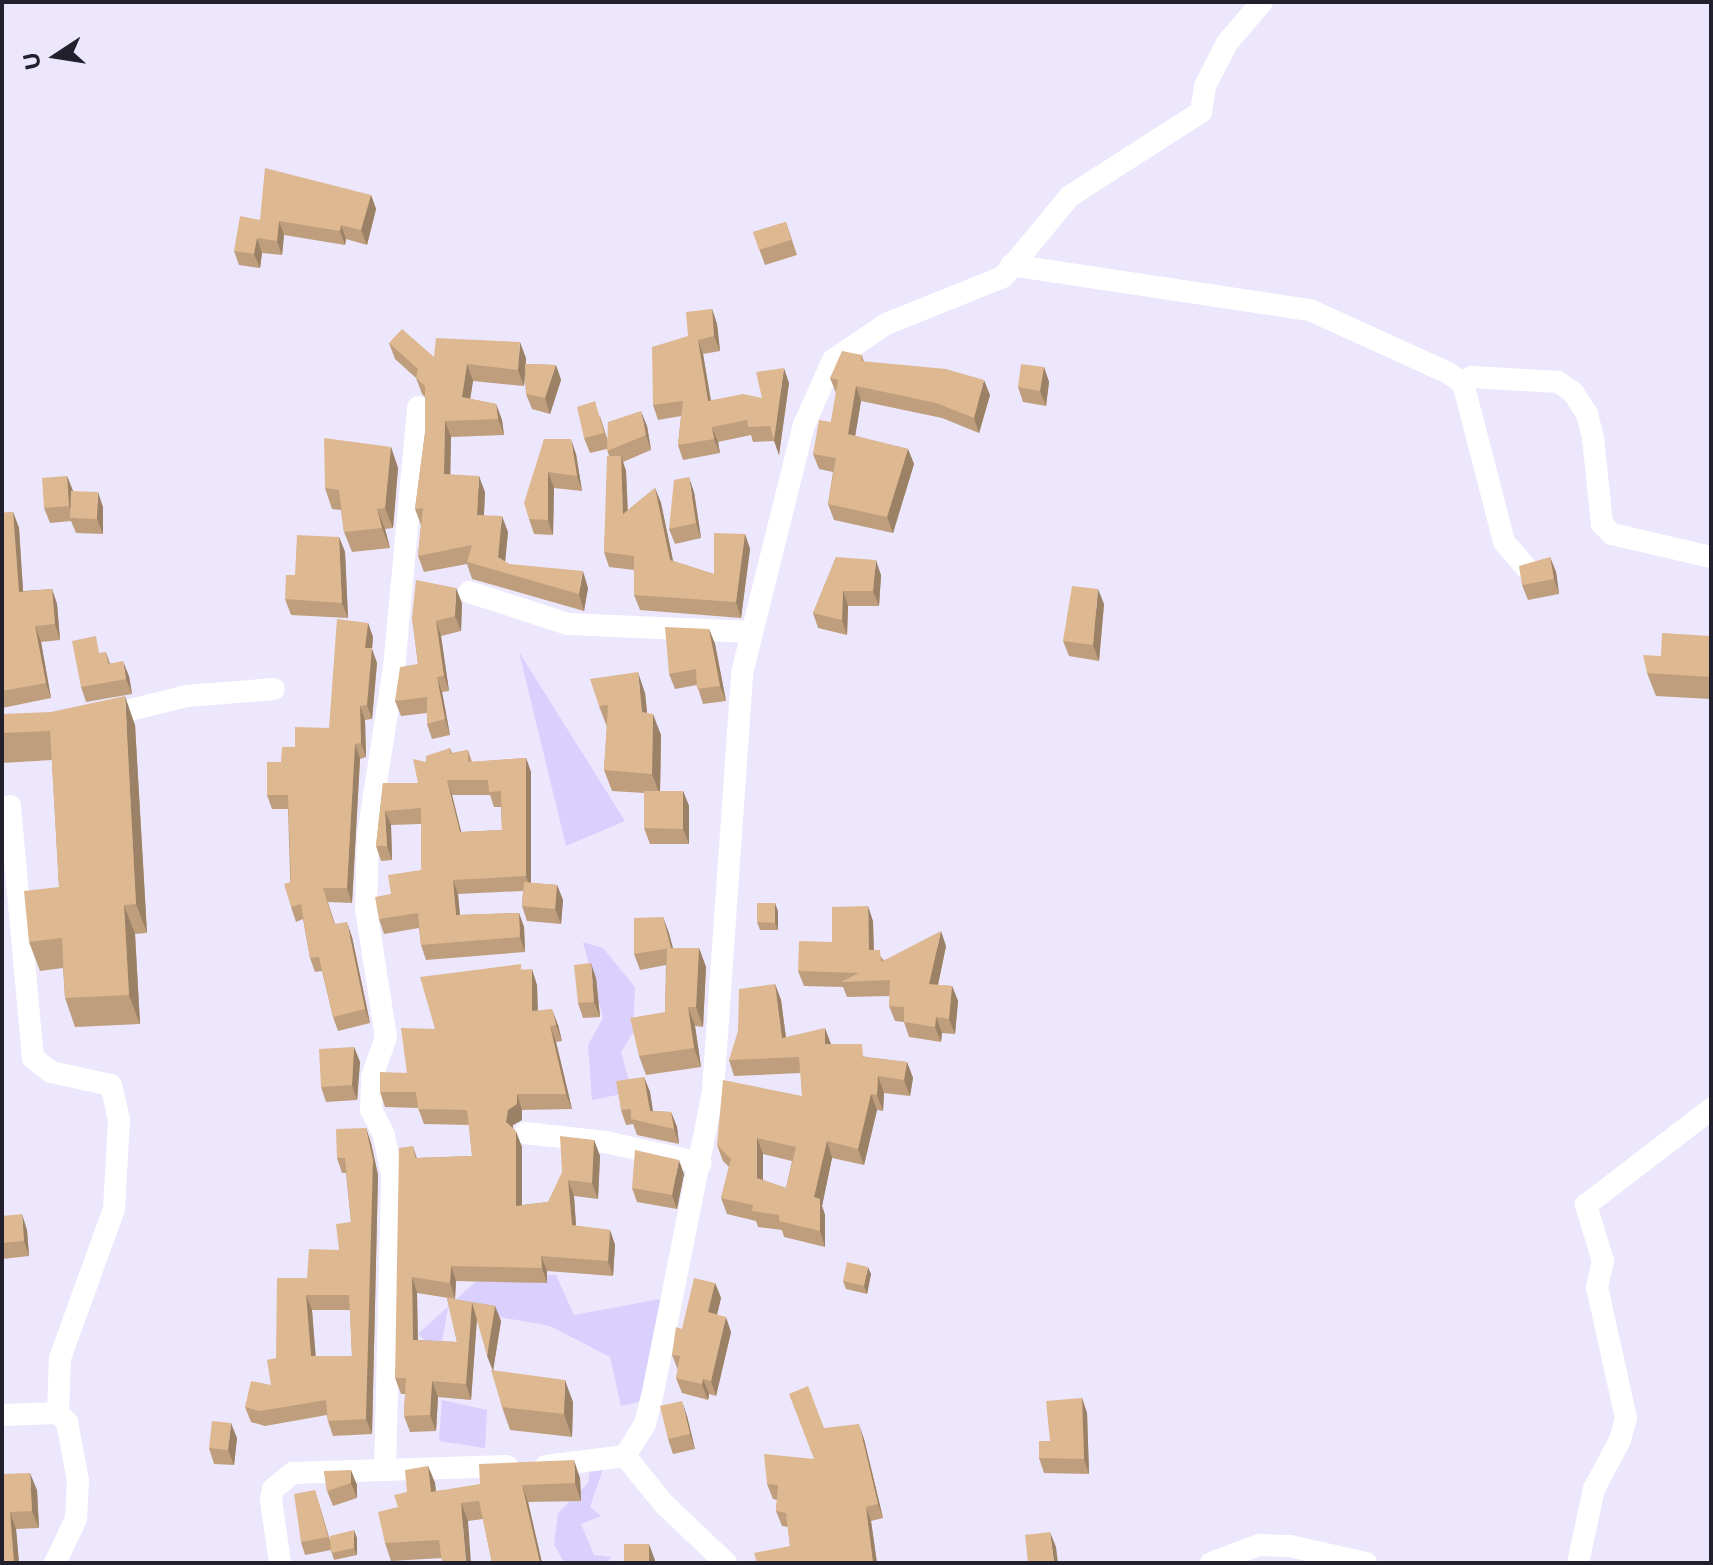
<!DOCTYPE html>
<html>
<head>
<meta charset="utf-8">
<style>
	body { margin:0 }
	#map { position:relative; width:1713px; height:1565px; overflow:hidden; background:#ece7fd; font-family:Montserrat,sans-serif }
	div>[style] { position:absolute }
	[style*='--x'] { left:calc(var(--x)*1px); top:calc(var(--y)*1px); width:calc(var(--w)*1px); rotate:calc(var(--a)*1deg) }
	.green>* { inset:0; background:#dad0fd }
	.minor>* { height:22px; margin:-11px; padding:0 11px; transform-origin:11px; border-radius:11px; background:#fff }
	.wall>* { inset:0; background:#bf9e7d }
	.shaded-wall>* { inset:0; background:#9b8166 }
	.building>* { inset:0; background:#deb891 }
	span { translate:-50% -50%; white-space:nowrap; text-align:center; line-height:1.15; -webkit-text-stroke:6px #ece7fd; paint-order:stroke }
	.frame { position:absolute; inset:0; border:4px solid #23202d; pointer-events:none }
	.north { position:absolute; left:16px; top:16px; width:80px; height:80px; -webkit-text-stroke:6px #ece7fd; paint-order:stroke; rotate:258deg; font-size:22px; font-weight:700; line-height:32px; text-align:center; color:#23202d }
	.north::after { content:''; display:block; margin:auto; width:28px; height:36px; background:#23202d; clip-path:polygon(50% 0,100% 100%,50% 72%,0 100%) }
</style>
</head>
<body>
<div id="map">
	<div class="green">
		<div style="clip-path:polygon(519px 652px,625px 821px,566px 846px)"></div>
		<div style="clip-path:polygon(583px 942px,603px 948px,635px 987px,633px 1033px,621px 1052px,629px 1081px,622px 1094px,592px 1100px,588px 1045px,603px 1018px)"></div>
		<div style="clip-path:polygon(483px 1275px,556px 1275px,574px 1315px,665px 1298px,646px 1400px,621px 1406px,610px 1357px,550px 1326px,448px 1308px,440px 1353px,418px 1334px)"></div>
		<div style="clip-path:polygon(442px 1400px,487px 1410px,485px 1448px,439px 1441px)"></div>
		<div style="clip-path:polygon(604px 1466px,590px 1507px,601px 1516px,581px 1524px,594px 1555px,611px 1557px,607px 1563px,564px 1563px,554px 1544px,558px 1513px,588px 1483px,590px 1469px)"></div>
	</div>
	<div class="minor">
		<div style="--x:1011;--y:265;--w:302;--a:8.6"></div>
		<div style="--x:1310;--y:310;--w:152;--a:24.5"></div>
		<div style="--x:1448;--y:373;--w:18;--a:34"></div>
		<div style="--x:1463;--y:383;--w:164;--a:75.5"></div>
		<div style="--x:1504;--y:542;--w:35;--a:49"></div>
		<div style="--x:1463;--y:383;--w:11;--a:-34"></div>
		<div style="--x:1472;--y:377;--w:86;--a:3.3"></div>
		<div style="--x:1558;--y:382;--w:18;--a:34"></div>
		<div style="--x:1573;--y:392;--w:26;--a:58"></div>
		<div style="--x:1587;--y:414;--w:25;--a:76"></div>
		<div style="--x:1593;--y:438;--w:86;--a:84"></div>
		<div style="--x:1602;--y:524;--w:14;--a:45"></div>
		<div style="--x:1612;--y:534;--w:102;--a:13.1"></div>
		<div style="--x:469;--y:592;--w:104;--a:17.9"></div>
		<div style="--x:568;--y:624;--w:183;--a:2.5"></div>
		<div style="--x:102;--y:717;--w:88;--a:-13.9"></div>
		<div style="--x:187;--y:696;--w:87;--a:-4.6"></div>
		<div style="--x:10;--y:806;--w:253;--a:84.8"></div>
		<div style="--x:33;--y:1058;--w:23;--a:38"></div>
		<div style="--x:51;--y:1072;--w:61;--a:12.2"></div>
		<div style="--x:111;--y:1085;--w:36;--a:77"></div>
		<div style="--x:119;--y:1120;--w:89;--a:93.2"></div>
		<div style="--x:114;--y:1209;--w:158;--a:109.9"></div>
		<div style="--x:60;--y:1358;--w:55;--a:92.1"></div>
		<div style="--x:525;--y:1133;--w:81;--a:6.4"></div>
		<div style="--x:605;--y:1142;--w:98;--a:12.3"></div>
		<div style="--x:2;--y:1415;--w:56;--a:-2"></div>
		<div style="--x:58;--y:1413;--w:13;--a:45"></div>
		<div style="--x:67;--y:1422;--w:60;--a:79.4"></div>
		<div style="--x:78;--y:1481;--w:38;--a:93"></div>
		<div style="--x:76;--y:1519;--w:49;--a:115.5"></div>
		<div style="--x:625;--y:1456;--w:62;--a:50.9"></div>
		<div style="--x:664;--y:1504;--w:86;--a:43.6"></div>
		<div style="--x:546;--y:1466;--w:80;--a:-7.2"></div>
		<div style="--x:625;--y:1456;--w:38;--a:-58"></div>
		<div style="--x:645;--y:1424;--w:38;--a:-76"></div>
		<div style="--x:654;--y:1387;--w:302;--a:-78.7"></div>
		<div style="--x:713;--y:1091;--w:419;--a:-86"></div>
		<div style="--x:742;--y:673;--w:256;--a:-76"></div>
		<div style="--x:804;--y:425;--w:71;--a:-66"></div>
		<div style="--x:833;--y:360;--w:64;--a:-34.2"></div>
		<div style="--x:886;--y:324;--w:126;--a:-21.9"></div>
		<div style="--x:1003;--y:277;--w:105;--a:-50.4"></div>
		<div style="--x:1070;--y:196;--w:156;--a:-32.7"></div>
		<div style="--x:1201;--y:112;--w:26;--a:-81"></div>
		<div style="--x:1205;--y:86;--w:48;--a:-62.9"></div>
		<div style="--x:1227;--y:43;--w:54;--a:-49.5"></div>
		<div style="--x:385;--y:1470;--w:296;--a:-88.6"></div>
		<div style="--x:392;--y:1174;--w:40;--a:-102"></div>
		<div style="--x:384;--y:1135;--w:28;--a:-117"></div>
		<div style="--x:371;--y:1110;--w:33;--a:-88"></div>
		<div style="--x:372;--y:1077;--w:42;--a:-70.7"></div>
		<div style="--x:386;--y:1037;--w:130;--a:-98.9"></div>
		<div style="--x:366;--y:909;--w:74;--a:-88.5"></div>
		<div style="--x:368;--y:835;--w:169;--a:-81.2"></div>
		<div style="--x:394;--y:668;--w:262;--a:-84.7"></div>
		<div style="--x:280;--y:1563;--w:64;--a:-98.1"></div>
		<div style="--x:271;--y:1500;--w:11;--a:-80"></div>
		<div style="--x:273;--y:1489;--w:26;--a:-39"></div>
		<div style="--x:293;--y:1473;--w:214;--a:-1.9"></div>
		<div style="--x:1211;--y:1563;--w:51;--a:-20.6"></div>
		<div style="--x:1259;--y:1545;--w:31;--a:2"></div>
		<div style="--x:1290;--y:1546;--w:78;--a:12.6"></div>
		<div style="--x:1578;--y:1563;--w:76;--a:-77.8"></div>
		<div style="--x:1594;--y:1489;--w:55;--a:-62"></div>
		<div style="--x:1620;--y:1440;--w:23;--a:-75"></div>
		<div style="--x:1626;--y:1418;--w:134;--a:-102.5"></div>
		<div style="--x:1597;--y:1287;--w:27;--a:-77"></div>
		<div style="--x:1603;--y:1261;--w:59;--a:-106.9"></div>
		<div style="--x:1586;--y:1205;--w:158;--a:-37.5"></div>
	</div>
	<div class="wall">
		<div style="clip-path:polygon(371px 195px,376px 209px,367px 245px,346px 239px,345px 245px,284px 235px,282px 255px,262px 253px,260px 268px,239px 265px,234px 251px,260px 220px)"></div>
		<div style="clip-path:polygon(786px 222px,797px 255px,765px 265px,753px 232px)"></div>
		<div style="clip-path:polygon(712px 309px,717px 324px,720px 351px,703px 354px,711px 400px,762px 398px,789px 383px,779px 455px,774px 441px,753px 442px,751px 435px,718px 442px,720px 453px,683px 460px,678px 445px,681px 416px,658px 420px,653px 405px,688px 336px)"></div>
		<div style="clip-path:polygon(389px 343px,434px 357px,526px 358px,526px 364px,556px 365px,561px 380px,550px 414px,532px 409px,526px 394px,525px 373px,524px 386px,473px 381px,470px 399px,496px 404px,502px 420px,504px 435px,451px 437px,450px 475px,485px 492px,484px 515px,508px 532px,505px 562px,509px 564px,588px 588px,584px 611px,472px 579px,467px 564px,424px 572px,418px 556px,421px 525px,415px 509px,425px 433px,425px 397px,422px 394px,416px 378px,395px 359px)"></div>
		<div style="clip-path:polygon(862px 355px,864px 362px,990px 395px,979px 433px,942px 418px,861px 401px,855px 436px,908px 449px,914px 464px,893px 533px,834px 520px,828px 504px,833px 472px,819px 469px,813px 454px,831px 422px,836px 393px,830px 378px)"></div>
		<div style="clip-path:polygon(1044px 367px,1049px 382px,1046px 406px,1023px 402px,1018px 387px)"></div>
		<div style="clip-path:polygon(600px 416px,608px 441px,647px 426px,651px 450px,623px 462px,626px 471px,628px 510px,655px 488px,661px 503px,673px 561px,714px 574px,745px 534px,750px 549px,741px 618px,640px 610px,634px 595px,634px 570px,609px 567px,604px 552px,609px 456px,607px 449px,590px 453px,584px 438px)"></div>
		<div style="clip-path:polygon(544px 439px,576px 454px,582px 491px,554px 488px,553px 535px,534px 534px,529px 519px)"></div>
		<div style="clip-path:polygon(391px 447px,398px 468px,393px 528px,385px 529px,390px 548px,352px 552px,344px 532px,341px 510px,332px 509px,325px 488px)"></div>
		<div style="clip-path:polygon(67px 476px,73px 491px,103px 507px,103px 534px,76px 533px,71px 521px,50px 523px,44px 508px)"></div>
		<div style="clip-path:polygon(694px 492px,701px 538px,675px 544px,669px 529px)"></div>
		<div style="clip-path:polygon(13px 512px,19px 528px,23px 591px,52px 589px,57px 604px,60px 640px,41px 642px,51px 698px,2px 708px,2px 513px)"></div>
		<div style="clip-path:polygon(339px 537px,345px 552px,348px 618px,291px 615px,285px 599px,295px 575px)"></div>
		<div style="clip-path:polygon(836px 557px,881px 575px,879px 606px,848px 606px,847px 635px,818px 628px,813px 613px)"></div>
		<div style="clip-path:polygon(1550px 557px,1556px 572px,1559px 594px,1528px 600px,1522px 585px)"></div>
		<div style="clip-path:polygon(462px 603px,461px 631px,441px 636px,449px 691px,442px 692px,450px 735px,432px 739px,427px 724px,427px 713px,401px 716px,395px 701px,418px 664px,412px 617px)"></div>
		<div style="clip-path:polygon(1104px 604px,1099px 661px,1069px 656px,1063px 641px)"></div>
		<div style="clip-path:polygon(368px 623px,373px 637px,372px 649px,377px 663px,372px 719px,365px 720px,366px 757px,360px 759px,352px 903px,328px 902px,335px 924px,352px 937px,370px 1023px,338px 1031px,333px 1017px,322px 971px,315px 972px,310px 958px,303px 919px,296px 922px,291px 907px,288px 809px,272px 809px,267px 795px,281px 762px,295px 747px,329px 728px)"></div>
		<div style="clip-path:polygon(709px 629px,715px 644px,726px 701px,703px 704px,697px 685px,675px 689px,669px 674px)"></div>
		<div style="clip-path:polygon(1711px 636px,1711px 699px,1656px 696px,1647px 673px,1661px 656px)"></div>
		<div style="clip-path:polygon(106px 652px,110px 663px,129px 676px,132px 694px,86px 702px,81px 687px,102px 653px)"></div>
		<div style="clip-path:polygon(645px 693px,647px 713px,661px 735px,660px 791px,683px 791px,689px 806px,689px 844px,650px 844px,644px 828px,644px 793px,612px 791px,604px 770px,607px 727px,599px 706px)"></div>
		<div style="clip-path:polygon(2px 714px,135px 725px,147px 933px,135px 934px,140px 1024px,75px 1027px,65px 998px,63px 968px,40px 971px,29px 942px,59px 887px,52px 760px,2px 763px)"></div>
		<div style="clip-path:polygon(evenodd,450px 748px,452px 753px,468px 750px,472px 762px,526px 758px,531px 772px,531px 883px,557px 885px,563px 900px,561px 924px,527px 921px,522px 906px,523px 891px,458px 894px,460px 915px,519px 913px,524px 927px,525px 952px,426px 960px,421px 945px,419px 928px,384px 934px,379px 919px,391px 894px,421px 870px,421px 824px,391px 825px,392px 860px,381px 861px,376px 846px,383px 783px,418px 783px,426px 762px,450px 748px,452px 795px,490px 795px,494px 807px,501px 807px,502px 830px,461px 832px,452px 795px)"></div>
		<div style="clip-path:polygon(778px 911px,778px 930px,760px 930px,757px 922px)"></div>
		<div style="clip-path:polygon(663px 917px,673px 948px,699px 948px,706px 967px,703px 1027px,695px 1026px,701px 1067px,646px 1075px,639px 1056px,665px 1012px,666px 965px,640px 970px,634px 954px)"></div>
		<div style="clip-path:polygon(873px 921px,874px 950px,884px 960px,946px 946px,938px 985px,952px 986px,958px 1001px,955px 1034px,942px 1033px,941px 1042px,909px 1037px,904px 1022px,895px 1021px,889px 1006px,890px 996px,847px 997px,843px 987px,804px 986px,798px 971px,832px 942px)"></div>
		<div style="clip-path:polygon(523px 969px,537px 985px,538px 1011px,558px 1025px,562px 1041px,556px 1042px,572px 1109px,522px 1110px,522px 1120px,513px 1125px,513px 1128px,522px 1147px,522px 1205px,548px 1202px,594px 1140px,600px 1156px,598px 1199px,574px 1196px,576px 1226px,610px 1230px,615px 1245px,613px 1276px,547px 1271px,547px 1283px,456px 1281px,455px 1299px,417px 1293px,418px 1340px,457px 1342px,447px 1298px,495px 1306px,501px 1321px,493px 1370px,573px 1402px,572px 1437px,510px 1430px,502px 1407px,493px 1370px,477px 1320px,471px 1400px,438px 1397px,436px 1431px,410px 1432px,404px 1416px,405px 1394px,401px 1394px,395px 1378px,413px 1146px,417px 1158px,472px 1156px,469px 1125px,424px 1124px,418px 1108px,385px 1107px,380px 1092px,407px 1073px,435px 1029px)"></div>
		<div style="clip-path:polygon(596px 978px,600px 1017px,583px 1018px,578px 1003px)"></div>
		<div style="clip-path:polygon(evenodd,775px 984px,781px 1000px,786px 1037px,831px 1044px,866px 1057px,907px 1062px,913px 1078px,910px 1096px,884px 1093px,883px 1111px,877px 1110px,864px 1165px,832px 1158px,822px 1206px,825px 1215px,825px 1247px,784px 1237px,782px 1230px,758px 1227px,756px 1221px,727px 1214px,721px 1198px,729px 1167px,723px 1161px,717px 1145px,802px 1096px,801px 1073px,734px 1076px,729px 1060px,775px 984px,763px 1154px,792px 1161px,786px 1188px,763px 1180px,763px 1154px)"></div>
		<div style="clip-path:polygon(354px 1047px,360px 1062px,357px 1100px,326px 1102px,321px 1087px)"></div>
		<div style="clip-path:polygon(644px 1077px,650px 1092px,653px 1111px,671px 1112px,677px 1127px,679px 1144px,637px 1135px,633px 1124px,626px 1125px,621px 1110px)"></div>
		<div style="clip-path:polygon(evenodd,366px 1128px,371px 1143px,378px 1175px,372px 1434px,333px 1436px,328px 1421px,327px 1415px,265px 1426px,251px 1422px,245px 1407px,271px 1385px,307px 1278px,339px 1250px,351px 1222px,346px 1173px,342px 1173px,337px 1158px,366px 1128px,312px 1310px,350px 1310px,352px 1356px,315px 1356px,312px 1310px)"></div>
		<div style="clip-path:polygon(684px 1174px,677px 1209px,637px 1202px,632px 1188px)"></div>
		<div style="clip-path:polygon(2px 1216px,27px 1230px,29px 1256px,2px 1259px)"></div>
		<div style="clip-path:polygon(871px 1274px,867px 1294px,846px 1289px,843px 1281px)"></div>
		<div style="clip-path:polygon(715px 1283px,721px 1298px,717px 1314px,731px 1332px,716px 1396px,709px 1394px,708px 1400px,682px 1393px,676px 1378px,678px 1370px,672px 1355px,682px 1329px)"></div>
		<div style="clip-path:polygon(1082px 1398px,1087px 1413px,1089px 1474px,1044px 1473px,1039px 1458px)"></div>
		<div style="clip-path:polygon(687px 1416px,695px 1449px,673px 1454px,668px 1439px)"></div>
		<div style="clip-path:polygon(824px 1428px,864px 1439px,883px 1518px,871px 1521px,877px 1563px,757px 1563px,790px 1546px,788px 1527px,782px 1526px,776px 1511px,777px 1500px,773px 1499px,767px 1484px,814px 1459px)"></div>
		<div style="clip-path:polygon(237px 1438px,234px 1465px,214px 1464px,209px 1448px)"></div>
		<div style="clip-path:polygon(428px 1466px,435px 1483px,436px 1491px,580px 1478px,581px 1501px,528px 1502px,542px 1563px,492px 1563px,483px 1519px,468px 1521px,442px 1558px,391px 1561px,385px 1543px,398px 1507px,407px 1492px)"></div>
		<div style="clip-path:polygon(324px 1471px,357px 1485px,357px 1498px,333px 1506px,327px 1491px)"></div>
		<div style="clip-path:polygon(2px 1474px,37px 1490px,39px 1528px,16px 1529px,19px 1563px,2px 1563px)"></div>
		<div style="clip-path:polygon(315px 1490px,330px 1540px,357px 1538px,357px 1555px,334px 1560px,331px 1550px,305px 1555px,301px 1542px)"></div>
	</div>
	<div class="shaded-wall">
		<div style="clip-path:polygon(371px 195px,376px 209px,367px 245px,361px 230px)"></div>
		<div style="clip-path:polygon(279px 221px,284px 235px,282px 255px,277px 241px)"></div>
		<div style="clip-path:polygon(341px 225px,346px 239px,345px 245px,340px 231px)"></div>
		<div style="clip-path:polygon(257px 238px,262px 253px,260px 268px,254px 254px)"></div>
		<div style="clip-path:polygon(712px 309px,717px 324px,720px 351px,714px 336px)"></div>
		<div style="clip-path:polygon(698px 340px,703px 354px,713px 415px,708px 401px)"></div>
		<div style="clip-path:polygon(520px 342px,526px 358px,524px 386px,518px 370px)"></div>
		<div style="clip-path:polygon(467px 364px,473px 381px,468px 413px,462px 397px)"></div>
		<div style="clip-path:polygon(556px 365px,561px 380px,550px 414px,545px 398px)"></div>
		<div style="clip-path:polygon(1044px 367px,1049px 382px,1046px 406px,1040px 391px)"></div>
		<div style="clip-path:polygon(784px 368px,789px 383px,779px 455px,774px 440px)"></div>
		<div style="clip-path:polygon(984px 380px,990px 395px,979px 433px,974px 418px)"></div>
		<div style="clip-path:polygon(856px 386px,861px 401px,853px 449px,848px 434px)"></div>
		<div style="clip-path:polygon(496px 404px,502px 420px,504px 435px,498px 419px)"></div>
		<div style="clip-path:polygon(641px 411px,647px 426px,651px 450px,646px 435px)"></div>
		<div style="clip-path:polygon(445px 421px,451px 437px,450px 491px,444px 474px)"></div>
		<div style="clip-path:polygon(712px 427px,718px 442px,720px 453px,714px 439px)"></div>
		<div style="clip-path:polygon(571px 439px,576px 454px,582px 491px,577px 476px)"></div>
		<div style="clip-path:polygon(391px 447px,398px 468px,393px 528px,385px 508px)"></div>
		<div style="clip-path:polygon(908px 449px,914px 464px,893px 533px,887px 517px)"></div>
		<div style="clip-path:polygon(621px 456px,626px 471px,628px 529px,623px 514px)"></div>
		<div style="clip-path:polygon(548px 472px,554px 488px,553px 535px,548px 520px)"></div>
		<div style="clip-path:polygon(67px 476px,73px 491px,75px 521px,69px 506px)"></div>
		<div style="clip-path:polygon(479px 476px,485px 492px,483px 531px,477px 515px)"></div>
		<div style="clip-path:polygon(689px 477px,694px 492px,701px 538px,696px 523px)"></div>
		<div style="clip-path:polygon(655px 488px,661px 503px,676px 575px,670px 560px)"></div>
		<div style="clip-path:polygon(98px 492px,103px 507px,103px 534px,97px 519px)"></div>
		<div style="clip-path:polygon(377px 509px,385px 529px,390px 548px,382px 528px)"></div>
		<div style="clip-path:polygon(13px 512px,19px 528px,24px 607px,19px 592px)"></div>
		<div style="clip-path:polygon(502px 516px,508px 532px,504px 573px,498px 557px)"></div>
		<div style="clip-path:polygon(745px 534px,750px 549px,741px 618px,736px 602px)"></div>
		<div style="clip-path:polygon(339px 537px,345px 552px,348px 618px,342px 603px)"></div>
		<div style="clip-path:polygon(1550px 557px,1556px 572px,1559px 594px,1554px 579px)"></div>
		<div style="clip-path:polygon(876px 560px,881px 575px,879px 606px,873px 591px)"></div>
		<div style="clip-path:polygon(583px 571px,588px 588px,584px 611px,579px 594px)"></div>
		<div style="clip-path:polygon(456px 588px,462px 603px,461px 631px,455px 616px)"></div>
		<div style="clip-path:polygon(52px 589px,57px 604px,60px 640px,55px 624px)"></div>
		<div style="clip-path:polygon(1098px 589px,1104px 604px,1099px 661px,1093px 645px)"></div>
		<div style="clip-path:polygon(843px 591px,848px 606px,847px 635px,842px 620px)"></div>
		<div style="clip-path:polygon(436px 621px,441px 636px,449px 691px,444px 676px)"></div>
		<div style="clip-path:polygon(368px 623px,373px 637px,372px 649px,377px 663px,372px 719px,367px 705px,365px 648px)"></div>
		<div style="clip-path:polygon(35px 626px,41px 642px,51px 698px,46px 683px)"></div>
		<div style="clip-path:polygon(709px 629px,715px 644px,726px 701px,720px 686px)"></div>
		<div style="clip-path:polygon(123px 661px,129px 676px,132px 694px,126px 679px)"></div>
		<div style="clip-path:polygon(638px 672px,645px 693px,649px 732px,642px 712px)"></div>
		<div style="clip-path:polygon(437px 677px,442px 692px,450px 735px,445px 719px)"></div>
		<div style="clip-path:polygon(125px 696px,135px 725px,147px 933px,136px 904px)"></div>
		<div style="clip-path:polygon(360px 706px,365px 720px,366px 757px,361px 743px)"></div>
		<div style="clip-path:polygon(653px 714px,661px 735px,660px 795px,652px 774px)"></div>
		<div style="clip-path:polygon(355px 744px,360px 759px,352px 903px,347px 888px)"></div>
		<div style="clip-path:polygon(526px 758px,531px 772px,531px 890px,526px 876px)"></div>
		<div style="clip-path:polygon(447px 780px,452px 795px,465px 847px,460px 832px)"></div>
		<div style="clip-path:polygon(683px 791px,689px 806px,689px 844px,683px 829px)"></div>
		<div style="clip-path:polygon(385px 811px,391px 825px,392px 860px,387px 846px)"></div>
		<div style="clip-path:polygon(453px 880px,458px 894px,461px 930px,456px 915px)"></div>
		<div style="clip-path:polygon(557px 885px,563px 900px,561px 924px,555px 909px)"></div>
		<div style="clip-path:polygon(775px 903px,778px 911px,778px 930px,775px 923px)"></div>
		<div style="clip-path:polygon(124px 905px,135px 934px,140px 1024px,129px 995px)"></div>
		<div style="clip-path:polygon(868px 906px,873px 921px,874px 965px,869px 950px)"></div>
		<div style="clip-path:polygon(519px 913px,524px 927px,525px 952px,520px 937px)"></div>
		<div style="clip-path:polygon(663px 917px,669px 933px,677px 964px,671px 948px)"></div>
		<div style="clip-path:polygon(347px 922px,352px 937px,370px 1023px,365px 1009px)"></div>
		<div style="clip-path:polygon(941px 931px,946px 946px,935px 999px,929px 984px)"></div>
		<div style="clip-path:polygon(699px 948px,706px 967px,703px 1027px,696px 1007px)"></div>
		<div style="clip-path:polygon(591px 963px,596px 978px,600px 1017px,594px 1002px)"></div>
		<div style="clip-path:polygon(532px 969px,537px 985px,538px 1027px,532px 1011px)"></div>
		<div style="clip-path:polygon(775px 984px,781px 1000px,788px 1054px,782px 1038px)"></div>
		<div style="clip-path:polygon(952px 986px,958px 1001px,955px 1034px,949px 1019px)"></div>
		<div style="clip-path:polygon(688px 1007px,695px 1026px,701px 1067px,694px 1048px)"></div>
		<div style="clip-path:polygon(552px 1009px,558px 1025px,562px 1041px,556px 1025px)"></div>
		<div style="clip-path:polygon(936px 1017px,942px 1033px,941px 1042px,935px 1027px)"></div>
		<div style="clip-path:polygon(550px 1026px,556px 1042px,572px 1109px,566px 1094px)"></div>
		<div style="clip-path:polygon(825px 1028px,831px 1044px,825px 1044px)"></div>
		<div style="clip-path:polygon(354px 1047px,360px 1062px,357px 1100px,352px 1085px)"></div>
		<div style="clip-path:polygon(907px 1062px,913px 1078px,910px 1096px,904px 1080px)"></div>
		<div style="clip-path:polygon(878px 1076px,884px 1093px,883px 1111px,877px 1095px)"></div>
		<div style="clip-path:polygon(644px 1077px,650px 1092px,655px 1126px,650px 1111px)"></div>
		<div style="clip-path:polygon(517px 1094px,522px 1110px,522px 1120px,513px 1125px,512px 1138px,506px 1122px,508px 1110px)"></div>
		<div style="clip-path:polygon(871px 1094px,877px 1110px,864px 1165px,858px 1149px)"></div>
		<div style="clip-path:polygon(671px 1112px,677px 1127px,679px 1144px,674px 1129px)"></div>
		<div style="clip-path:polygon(366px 1128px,371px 1143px,378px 1175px,372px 1434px,366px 1419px)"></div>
		<div style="clip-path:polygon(516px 1131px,522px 1147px,522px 1222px,516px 1206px)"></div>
		<div style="clip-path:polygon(757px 1138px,763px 1154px,763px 1194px,757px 1178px)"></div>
		<div style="clip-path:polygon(594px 1140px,600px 1156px,598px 1199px,592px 1183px)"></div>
		<div style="clip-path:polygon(827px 1141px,832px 1158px,822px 1206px,825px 1215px,825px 1247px,820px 1231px,814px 1197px)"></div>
		<div style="clip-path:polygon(679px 1160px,684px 1174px,677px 1209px,672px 1195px)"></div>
		<div style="clip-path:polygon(568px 1180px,574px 1196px,577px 1241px,572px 1225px)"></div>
		<div style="clip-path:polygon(22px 1214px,27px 1230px,29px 1256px,24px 1241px)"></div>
		<div style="clip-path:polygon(610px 1230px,615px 1245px,613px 1276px,608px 1261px)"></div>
		<div style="clip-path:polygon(541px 1256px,547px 1271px,547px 1283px,542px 1268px)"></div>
		<div style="clip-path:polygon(451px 1266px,456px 1281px,455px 1299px,450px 1283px)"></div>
		<div style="clip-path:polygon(868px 1267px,871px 1274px,867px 1294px,864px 1286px)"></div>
		<div style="clip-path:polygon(412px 1277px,417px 1293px,418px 1355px,413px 1340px)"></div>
		<div style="clip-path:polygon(715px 1283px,721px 1298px,714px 1327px,708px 1312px)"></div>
		<div style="clip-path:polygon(306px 1295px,312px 1310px,317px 1371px,311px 1356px)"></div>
		<div style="clip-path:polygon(472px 1302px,477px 1317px,471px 1400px,466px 1384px)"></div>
		<div style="clip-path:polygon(495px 1306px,501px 1321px,493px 1371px,487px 1356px)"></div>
		<div style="clip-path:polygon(2px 1314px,4px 1320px,2px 1360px)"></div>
		<div style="clip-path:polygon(726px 1317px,731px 1332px,716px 1396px,711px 1381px)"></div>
		<div style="clip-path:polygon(703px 1379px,709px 1394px,708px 1400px,702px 1384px)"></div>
		<div style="clip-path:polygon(565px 1380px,573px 1402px,572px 1437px,564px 1414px)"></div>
		<div style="clip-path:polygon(432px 1381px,438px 1397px,436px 1431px,430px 1415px)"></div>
		<div style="clip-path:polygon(1082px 1398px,1087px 1413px,1089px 1474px,1084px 1459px)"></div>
		<div style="clip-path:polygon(682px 1401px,687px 1416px,695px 1449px,690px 1434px)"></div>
		<div style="clip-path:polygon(231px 1423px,237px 1438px,234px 1465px,228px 1450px)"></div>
		<div style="clip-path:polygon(859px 1424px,864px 1439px,883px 1518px,878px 1504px)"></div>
		<div style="clip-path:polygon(574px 1460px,580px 1478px,581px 1501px,575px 1483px)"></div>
		<div style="clip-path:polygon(428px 1466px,435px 1483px,437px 1510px,431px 1492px)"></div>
		<div style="clip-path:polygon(351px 1470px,357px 1485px,357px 1498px,351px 1483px)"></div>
		<div style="clip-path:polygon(30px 1473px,37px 1490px,39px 1528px,32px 1511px)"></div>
		<div style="clip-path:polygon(522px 1485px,528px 1502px,542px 1563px,540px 1563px)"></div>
		<div style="clip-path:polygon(461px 1503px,468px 1521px,471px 1563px,466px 1563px)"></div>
		<div style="clip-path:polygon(866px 1507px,871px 1521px,877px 1563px,873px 1563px)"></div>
		<div style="clip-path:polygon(10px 1512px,16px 1529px,19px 1563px,14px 1563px)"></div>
		<div style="clip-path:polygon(354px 1530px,357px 1538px,357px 1555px,354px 1548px)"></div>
		<div style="clip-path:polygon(1050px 1532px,1056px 1547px,1058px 1563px,1054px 1563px)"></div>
		<div style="clip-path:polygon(649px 1544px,655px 1560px,655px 1563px,649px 1563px)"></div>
	</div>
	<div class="building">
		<div style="clip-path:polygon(265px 168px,371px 195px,361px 230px,341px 225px,340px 231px,279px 221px,277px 241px,257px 238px,254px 254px,234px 251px,240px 216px,260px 220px)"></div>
		<div style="clip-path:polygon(786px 222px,791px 240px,759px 250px,753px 232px)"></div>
		<div style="clip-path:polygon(712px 309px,714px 336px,698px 340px,708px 401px,743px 394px,762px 398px,756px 372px,784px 368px,774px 440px,770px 426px,748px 427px,747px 420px,712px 427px,714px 439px,678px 445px,683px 401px,653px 405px,652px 347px,688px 336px,686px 312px)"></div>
		<div style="clip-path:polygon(402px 329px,434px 357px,436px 338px,520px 342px,518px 370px,467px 364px,462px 397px,496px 404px,498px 419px,445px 421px,444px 474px,479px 476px,477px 515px,502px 516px,498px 557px,509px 564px,583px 571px,579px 594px,467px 562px,472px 545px,418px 556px,423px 508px,415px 509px,425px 433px,425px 386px,416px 378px,418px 369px,389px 343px)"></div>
		<div style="clip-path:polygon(842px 351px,862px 355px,861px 361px,946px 369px,984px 380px,974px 418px,936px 403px,856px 386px,848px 434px,908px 449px,887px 517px,828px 504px,836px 458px,813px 454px,819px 420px,831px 422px,838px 380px,830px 378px)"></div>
		<div style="clip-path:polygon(525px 364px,556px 365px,545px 398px,526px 394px)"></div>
		<div style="clip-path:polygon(1021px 364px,1044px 367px,1040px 391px,1018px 387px)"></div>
		<div style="clip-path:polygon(595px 401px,604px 433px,584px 438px,577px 407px)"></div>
		<div style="clip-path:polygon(641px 411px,646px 435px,607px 451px,608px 422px)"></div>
		<div style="clip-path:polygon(324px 438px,391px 447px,385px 508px,377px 509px,382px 528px,344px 532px,339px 490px,325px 488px)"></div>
		<div style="clip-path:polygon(544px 439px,571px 439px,577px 476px,548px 472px,548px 520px,529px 519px,524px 503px)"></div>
		<div style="clip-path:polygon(607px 456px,621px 456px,623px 514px,655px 488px,670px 560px,714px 574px,714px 533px,745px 534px,736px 602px,634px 595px,634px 556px,604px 552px)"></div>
		<div style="clip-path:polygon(67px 476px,69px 506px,44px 508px,42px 478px)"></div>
		<div style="clip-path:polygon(689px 477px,696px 523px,669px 529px,674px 480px)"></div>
		<div style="clip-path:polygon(71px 491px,98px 492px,97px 519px,70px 518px)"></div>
		<div style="clip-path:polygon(13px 512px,19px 592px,52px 589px,55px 624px,35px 626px,46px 683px,2px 691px,2px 513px)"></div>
		<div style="clip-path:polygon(297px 535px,339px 537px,342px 603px,285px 599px,286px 575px,295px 575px)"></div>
		<div style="clip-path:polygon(836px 557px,876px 560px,873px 591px,843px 591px,842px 620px,813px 613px)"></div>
		<div style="clip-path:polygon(1550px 557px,1554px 579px,1522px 585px,1519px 566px)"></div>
		<div style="clip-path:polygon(416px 580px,456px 588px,455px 616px,436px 621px,444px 676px,437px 677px,445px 719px,427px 724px,427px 697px,395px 701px,400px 667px,418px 664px,412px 617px)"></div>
		<div style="clip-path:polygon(1072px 586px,1098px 589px,1093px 645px,1063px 641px)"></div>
		<div style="clip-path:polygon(337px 619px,368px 623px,365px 648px,372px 648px,367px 705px,360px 706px,361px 743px,355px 744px,347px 888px,323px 888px,334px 924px,347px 922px,365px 1009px,333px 1017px,319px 957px,310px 958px,301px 904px,291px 907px,284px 884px,291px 882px,288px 795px,267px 795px,267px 762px,281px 762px,282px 747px,295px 747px,295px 727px,329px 728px)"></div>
		<div style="clip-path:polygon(665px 627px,709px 629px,720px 686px,697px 689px,696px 669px,669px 674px)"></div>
		<div style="clip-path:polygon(1662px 633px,1711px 636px,1711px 677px,1647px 673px,1643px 655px,1661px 656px)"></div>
		<div style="clip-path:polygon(96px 636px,99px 653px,106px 652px,108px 664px,123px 661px,126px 679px,81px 687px,72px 641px)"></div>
		<div style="clip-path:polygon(638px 672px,642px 712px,653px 714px,652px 774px,604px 770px,608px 705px,599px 706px,590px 679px)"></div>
		<div style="clip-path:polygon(125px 696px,136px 904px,124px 905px,129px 995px,65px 998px,62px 938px,29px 942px,24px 891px,59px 887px,50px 731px,2px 733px,2px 714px,51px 712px)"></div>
		<div style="clip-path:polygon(evenodd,450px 748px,450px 754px,468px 750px,468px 762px,526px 758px,526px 876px,453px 880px,456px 915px,519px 913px,520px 937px,421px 945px,418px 913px,379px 919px,375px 897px,391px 894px,388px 875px,421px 870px,421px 808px,385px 811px,387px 846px,376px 846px,383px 783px,418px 783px,413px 759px,426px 762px,426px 756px,450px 748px,447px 780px,488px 780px,489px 792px,501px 791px,502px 830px,460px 832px,447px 780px)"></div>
		<div style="clip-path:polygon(644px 791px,683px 791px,683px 829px,644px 828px)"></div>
		<div style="clip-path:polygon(524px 882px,557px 885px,555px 909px,522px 906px)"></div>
		<div style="clip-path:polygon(757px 903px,775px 903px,775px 923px,757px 922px)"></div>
		<div style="clip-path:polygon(868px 906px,869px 950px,880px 950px,881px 962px,941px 931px,929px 984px,952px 986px,949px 1019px,936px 1017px,935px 1027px,904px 1022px,904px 1007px,889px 1006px,890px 980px,841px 982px,859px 973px,798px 971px,799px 941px,832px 942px,832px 907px)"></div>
		<div style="clip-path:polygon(663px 917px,671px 948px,634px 954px,634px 918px)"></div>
		<div style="clip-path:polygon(667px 948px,699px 948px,696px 1007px,688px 1007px,694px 1048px,639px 1056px,630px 1018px,665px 1012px)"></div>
		<div style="clip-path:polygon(591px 963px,594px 1002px,578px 1003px,574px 965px)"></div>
		<div style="clip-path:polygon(521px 964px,521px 970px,532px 969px,532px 1011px,552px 1009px,556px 1025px,550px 1026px,566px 1094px,517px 1094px,517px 1104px,508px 1110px,506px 1122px,516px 1131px,516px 1206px,548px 1202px,562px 1172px,560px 1136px,594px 1140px,592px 1183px,568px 1180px,572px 1225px,610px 1230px,608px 1261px,541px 1256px,542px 1268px,451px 1266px,450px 1283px,412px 1277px,413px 1340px,457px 1342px,447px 1298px,472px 1302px,466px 1384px,432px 1381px,430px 1415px,404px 1416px,406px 1378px,395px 1378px,399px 1148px,413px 1146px,415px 1158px,472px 1156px,467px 1110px,418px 1109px,416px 1092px,380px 1092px,380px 1072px,407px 1073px,401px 1028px,435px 1029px,420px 977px)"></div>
		<div style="clip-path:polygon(evenodd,775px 984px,782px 1038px,825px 1028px,825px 1044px,862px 1044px,863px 1057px,907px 1062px,904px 1080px,878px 1076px,877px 1095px,871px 1094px,858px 1149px,827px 1141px,814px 1197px,820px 1199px,820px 1231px,779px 1221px,779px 1215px,752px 1211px,753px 1205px,721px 1198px,731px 1159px,717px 1145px,723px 1080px,802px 1096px,799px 1057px,729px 1060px,738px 1031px,739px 989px,775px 984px,757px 1138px,796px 1147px,786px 1188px,757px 1178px,757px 1138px)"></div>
		<div style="clip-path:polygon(354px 1047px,352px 1085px,321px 1087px,319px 1049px)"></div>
		<div style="clip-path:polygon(644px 1077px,650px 1111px,671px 1112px,674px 1129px,631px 1119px,631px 1109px,621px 1110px,616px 1081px)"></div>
		<div style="clip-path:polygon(evenodd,366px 1128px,373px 1160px,366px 1419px,328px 1421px,326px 1400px,260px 1411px,245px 1407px,251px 1381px,271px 1385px,267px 1360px,276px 1358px,277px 1278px,307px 1278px,309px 1249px,339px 1250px,336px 1224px,351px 1222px,345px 1158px,337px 1158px,336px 1129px,366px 1128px,306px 1295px,349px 1295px,352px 1356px,311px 1356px,306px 1295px)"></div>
		<div style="clip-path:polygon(635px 1150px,679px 1160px,672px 1195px,632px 1188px)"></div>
		<div style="clip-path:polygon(22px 1214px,24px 1241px,2px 1243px,2px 1216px)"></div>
		<div style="clip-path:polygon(847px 1262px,868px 1267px,864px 1286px,843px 1281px)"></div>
		<div style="clip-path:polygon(694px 1278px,715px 1283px,708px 1312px,726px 1317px,711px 1381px,703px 1379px,702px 1384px,676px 1378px,680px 1356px,672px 1355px,676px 1327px,682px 1329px)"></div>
		<div style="clip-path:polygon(472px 1302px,495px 1306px,487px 1356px)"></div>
		<div style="clip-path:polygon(491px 1370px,565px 1380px,564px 1414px,502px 1407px)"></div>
		<div style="clip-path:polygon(808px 1386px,824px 1428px,859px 1424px,878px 1504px,866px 1507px,873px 1563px,757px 1563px,754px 1553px,790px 1546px,786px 1513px,776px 1511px,778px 1485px,767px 1484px,764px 1454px,814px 1459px,789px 1394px)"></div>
		<div style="clip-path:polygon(1082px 1398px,1084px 1459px,1039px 1458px,1039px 1441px,1050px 1441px,1046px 1401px)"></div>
		<div style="clip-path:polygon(682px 1401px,690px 1434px,668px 1439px,660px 1406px)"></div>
		<div style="clip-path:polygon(212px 1421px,231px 1423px,228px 1450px,209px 1448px)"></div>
		<div style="clip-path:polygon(574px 1460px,575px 1483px,522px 1485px,540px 1563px,492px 1563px,479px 1501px,461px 1503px,466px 1563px,442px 1563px,439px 1540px,385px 1543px,378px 1512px,398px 1507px,394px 1495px,407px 1492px,405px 1470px,428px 1466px,431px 1492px,480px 1484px,479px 1464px)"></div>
		<div style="clip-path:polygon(351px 1470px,351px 1483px,327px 1491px,324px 1471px)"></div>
		<div style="clip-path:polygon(30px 1473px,32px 1511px,10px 1512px,14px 1563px,2px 1563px,2px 1474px)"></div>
		<div style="clip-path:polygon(315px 1490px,328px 1537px,301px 1542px,294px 1494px)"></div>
		<div style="clip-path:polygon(354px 1530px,354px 1548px,331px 1553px,330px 1536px)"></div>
		<div style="clip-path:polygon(1050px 1532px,1054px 1563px,1028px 1563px,1025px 1535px)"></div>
		<div style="clip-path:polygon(624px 1544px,649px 1544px,649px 1563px,624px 1563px)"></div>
	</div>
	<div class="frame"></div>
	<div class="north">U</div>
</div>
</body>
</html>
